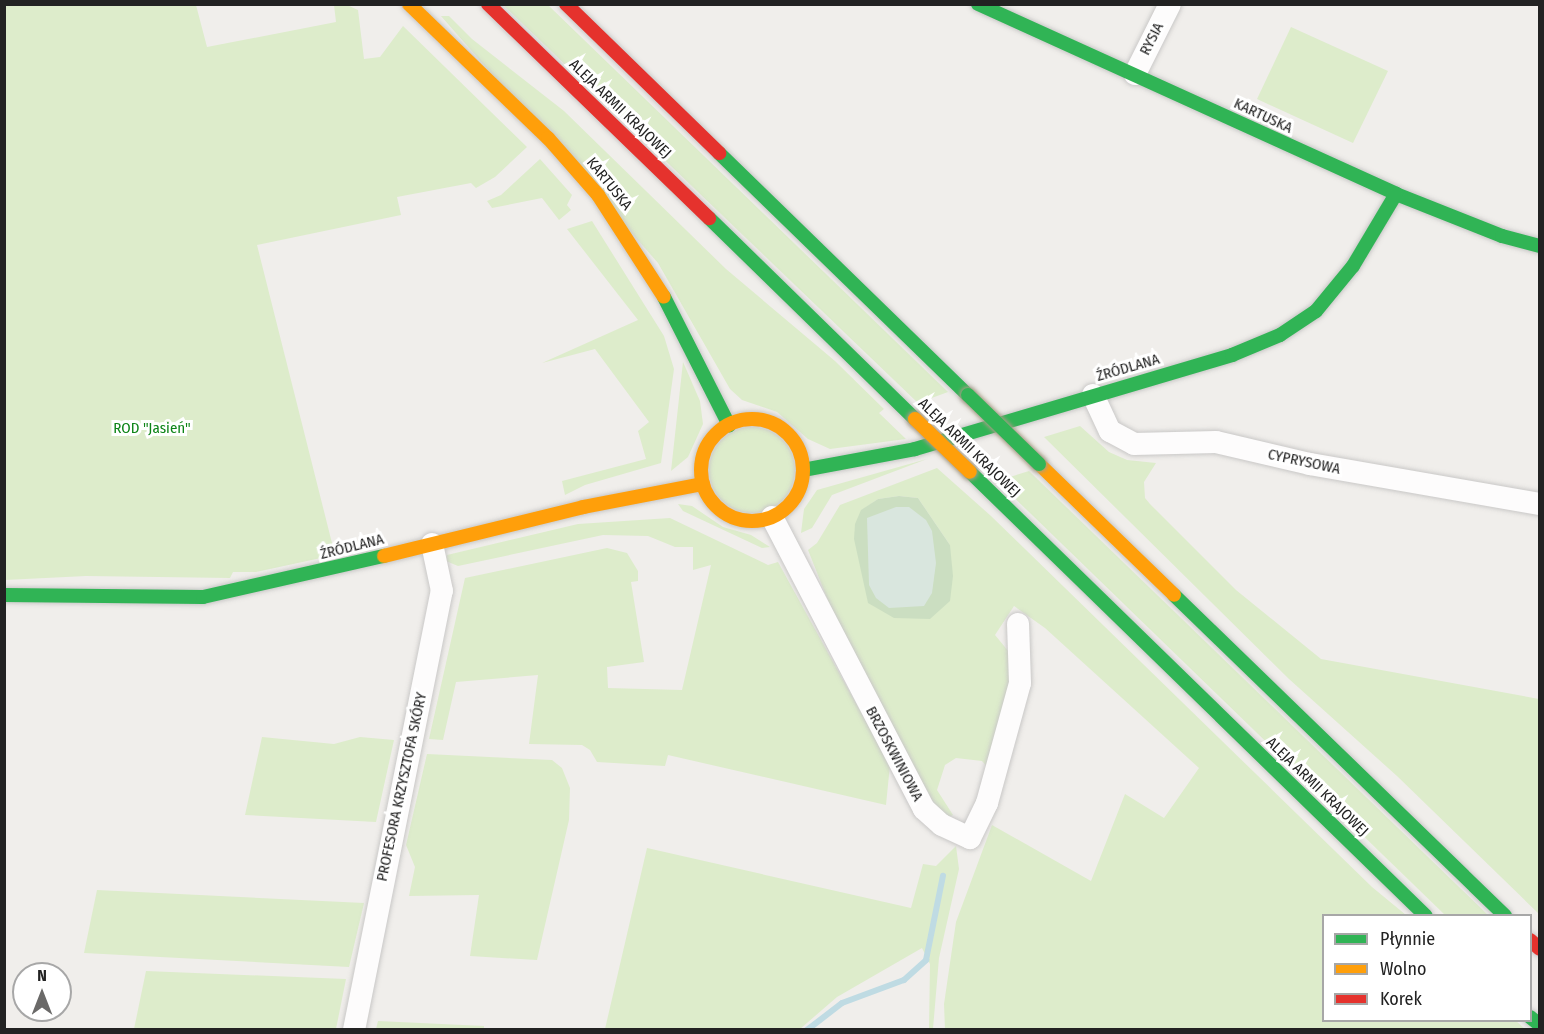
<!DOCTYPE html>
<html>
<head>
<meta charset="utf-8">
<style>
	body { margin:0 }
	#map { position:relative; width:1544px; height:1034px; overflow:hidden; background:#f0eeeb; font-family:"Fira Sans Condensed",sans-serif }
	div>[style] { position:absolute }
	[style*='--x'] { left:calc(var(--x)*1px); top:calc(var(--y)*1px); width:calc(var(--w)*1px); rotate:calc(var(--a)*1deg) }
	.grass>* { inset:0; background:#ddeccb }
	.round { border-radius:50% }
	.forest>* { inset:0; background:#cbdec1 }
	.wetland>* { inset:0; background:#d9e6de }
	.stream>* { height:6px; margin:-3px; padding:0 3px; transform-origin:3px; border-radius:3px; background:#bfdbe3 }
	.roads { filter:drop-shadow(0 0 2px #c9c8c7) drop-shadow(0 0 2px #c9c8c7) }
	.street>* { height:22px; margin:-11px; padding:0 11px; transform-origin:11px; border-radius:11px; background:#fdfcfc }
	.fast>* { height:14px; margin:-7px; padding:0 7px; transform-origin:7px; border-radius:7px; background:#30b455 }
	.slow>* { height:14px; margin:-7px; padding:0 7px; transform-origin:7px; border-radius:7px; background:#ff9f0a }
	.slow>.ring { margin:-7px; padding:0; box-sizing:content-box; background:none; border:14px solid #ff9f0a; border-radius:50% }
	.jam>* { height:14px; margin:-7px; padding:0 7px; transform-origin:7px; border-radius:7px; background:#e5322d }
	.bridges { filter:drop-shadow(0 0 2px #a79c86) drop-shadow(0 0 2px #a79c86) }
	.fast-bridge>* { height:14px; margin:-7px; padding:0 7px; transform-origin:7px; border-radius:7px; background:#30b455 }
	.slow-bridge>* { height:14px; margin:-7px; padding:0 7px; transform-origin:7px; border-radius:7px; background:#ff9f0a }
	span { translate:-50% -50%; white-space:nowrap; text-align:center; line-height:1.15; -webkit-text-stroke:6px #fff; paint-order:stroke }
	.street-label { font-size:15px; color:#222 }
	.park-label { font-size:15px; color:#0c8416 }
	.frame { position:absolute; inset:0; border:6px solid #222; pointer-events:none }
	.legend { position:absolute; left:1322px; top:914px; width:210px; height:108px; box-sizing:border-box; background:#fff; border:2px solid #a7a7a7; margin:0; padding:8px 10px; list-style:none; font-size:18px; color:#222 }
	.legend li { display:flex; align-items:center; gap:12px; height:30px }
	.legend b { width:30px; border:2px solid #a7a7a7 }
	.north { position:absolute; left:12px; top:962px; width:60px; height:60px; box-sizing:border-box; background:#fff; border:2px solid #a7a7a7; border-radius:50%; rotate:0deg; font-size:16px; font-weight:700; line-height:24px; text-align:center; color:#222 }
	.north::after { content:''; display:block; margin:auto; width:21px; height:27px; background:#6a6968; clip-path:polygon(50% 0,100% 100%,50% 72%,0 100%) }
</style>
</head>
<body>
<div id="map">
	<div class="grass">
		<div style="clip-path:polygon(5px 5px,196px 5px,207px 47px,336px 22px,334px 5px,347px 5px,358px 10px,364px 59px,380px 57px,403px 26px,527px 147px,495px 177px,476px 188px,471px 183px,397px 197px,401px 215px,257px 245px,335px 555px,256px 572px,233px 572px,230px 578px,86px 576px,5px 580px)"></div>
		<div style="clip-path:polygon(503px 5px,548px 5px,948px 392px,918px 403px)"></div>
		<div style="clip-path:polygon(441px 16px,449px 16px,472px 39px,564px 111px,726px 269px,835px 361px,884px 409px,879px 413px,906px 439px,830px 449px,808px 439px,777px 412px,742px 400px,730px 389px,658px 263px)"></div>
		<div style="clip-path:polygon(1291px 27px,1388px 71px,1353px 143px,1257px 99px)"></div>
		<div style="clip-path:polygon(540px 159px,572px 195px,567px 205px,571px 210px,559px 220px,542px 198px,492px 208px,487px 201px,501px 195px)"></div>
		<div style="clip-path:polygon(592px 221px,664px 336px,674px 369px,661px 463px,585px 485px,565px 495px,562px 481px,646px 459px,638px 431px,649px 422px,595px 349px,542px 363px,638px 320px,567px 229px)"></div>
		<div style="clip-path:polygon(683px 362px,700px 401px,703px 424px,688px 457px,671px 471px)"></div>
		<div style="clip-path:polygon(1080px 426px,1109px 452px,1127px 460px,1156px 463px,1144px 482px,1145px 498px,1150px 504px,1236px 590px,1321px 659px,1539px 699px,1539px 914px,1397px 776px,1289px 679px,1044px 437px)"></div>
		<div class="round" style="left:709px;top:427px;width:86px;height:86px"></div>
		<div style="clip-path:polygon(927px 459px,832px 495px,812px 528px,801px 533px,804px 509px,817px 490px)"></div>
		<div style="clip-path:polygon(evenodd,937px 468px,991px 516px,1372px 887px,1406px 915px,1324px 916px,1324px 1020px,1515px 1020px,1525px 1029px,945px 1029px,944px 1004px,956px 922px,992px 825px,1091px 881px,1125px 794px,1164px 818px,1199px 768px,1045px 628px,1014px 606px,995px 635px,1009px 652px,1011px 682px,991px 771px,982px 761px,956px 758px,945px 765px,937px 790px,953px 815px,949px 817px,935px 805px,840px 631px,808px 550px,817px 543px,840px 505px,937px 468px,899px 496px,918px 498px,950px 545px,862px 510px,878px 499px,899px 496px)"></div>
		<div style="clip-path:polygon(1029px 471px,1488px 915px,1445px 915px,997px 481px)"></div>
		<div style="clip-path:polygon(678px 504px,692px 506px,723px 527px,751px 535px,770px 547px,762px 548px,683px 511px)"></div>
		<div style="clip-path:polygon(670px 518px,768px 565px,778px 562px,890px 765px,886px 805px,668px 755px,665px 766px,597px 762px,590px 750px,582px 745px,529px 744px,538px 675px,456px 682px,443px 740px,429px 739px,465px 578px,607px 548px,627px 553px,638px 571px,638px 581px,631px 582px,644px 662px,607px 667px,608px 688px,682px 690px,711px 565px,693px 570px,693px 547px,675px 547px,648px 536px,603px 535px,458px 566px,446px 561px,447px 555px,578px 524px)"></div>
		<div style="clip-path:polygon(262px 737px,334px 744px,360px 737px,394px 740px,376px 822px,245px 815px)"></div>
		<div style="clip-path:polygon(427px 754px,552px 760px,562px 768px,570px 788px,569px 820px,537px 960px,470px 956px,479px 895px,409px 896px,415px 867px,406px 845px)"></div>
		<div style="clip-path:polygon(956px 846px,959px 869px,939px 958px,933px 1029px,929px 1029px,930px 964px,922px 948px,837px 997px,800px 1029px,605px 1029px,647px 848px,911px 908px,923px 864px,936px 866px)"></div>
		<div style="clip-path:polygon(97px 890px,364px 903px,349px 967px,84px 953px)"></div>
		<div style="clip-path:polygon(146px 971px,346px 979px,336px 1029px,134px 1029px)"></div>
		<div style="clip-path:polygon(378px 1021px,484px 1026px,484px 1029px,376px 1029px)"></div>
	</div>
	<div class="forest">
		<div style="clip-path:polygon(899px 496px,918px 498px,950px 545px,953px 576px,950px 601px,930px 619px,894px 618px,868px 603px,854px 539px,855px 524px,861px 510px,878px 499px)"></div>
	</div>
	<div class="wetland">
		<div style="clip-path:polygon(896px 507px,909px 507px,926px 520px,932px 531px,936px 563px,932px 593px,924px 606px,889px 608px,876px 598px,869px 585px,867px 518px)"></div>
	</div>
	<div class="stream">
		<div style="--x:807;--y:1030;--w:44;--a:-37.6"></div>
		<div style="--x:842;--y:1003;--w:66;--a:-20.4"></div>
		<div style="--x:904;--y:980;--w:30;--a:-42"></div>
		<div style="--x:926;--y:960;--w:86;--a:-78.6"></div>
	</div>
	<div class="roads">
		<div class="street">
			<div style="--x:1135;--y:74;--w:78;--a:-63.4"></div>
			<div style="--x:1093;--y:395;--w:40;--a:65"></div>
			<div style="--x:1110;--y:431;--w:27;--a:28"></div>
			<div style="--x:1134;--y:444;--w:82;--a:-1.4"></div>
			<div style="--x:1216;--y:442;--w:97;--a:13.2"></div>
			<div style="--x:1310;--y:464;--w:233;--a:9.9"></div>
			<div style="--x:772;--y:517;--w:329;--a:62.5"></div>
			<div style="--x:924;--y:809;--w:24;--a:42"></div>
			<div style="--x:942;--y:825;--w:31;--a:25"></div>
			<div style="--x:970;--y:838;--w:39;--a:-64"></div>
			<div style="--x:987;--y:803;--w:124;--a:-74.6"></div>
			<div style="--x:1020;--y:683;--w:59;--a:-91.9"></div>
			<div style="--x:354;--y:1030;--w:448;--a:-78.7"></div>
			<div style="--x:442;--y:591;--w:48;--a:-102"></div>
		</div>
		<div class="fast">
			<div style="--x:978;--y:4;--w:459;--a:24.4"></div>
			<div style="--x:1396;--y:194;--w:114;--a:21.6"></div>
			<div style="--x:1502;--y:236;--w:39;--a:15"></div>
			<div style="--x:719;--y:153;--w:347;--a:44.2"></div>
			<div style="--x:709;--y:218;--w:288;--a:44.3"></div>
			<div style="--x:664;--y:297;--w:144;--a:63.1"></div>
			<div style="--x:803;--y:470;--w:114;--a:-10.6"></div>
			<div style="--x:915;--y:449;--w:331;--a:-16.5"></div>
			<div style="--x:1232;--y:355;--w:52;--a:-22.6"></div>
			<div style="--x:1280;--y:335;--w:43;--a:-33.7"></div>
			<div style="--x:1316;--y:311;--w:58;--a:-50.6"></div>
			<div style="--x:1353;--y:266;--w:84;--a:-59.2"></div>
			<div style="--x:970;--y:472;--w:636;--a:44.24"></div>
			<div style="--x:4;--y:595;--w:199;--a:0.6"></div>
			<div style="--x:203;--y:597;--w:186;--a:-12.8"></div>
			<div style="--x:1174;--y:595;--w:461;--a:44.1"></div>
			<div style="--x:1530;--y:1017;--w:13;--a:39"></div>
		</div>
		<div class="slow">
			<div style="--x:409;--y:4;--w:193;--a:44"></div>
			<div style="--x:548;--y:138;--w:76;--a:48.7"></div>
			<div style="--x:598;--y:195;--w:121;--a:57.1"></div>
			<div class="ring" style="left:701px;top:419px;width:88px;height:88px"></div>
			<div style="--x:1039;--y:464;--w:188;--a:44.1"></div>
			<div style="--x:384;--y:556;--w:205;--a:-13.8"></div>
			<div style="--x:583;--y:507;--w:122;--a:-10.9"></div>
		</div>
		<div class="jam">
			<div style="--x:488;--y:4;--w:308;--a:44.1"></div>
			<div style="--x:566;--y:4;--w:214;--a:44.2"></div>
			<div style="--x:1530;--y:940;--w:13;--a:42"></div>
		</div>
	</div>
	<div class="bridges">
		<div class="fast-bridge">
			<div style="--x:968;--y:395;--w:99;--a:44.2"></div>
		</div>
		<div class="slow-bridge">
			<div style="--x:915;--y:419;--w:76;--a:43.9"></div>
		</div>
	</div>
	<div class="street-label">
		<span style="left:1152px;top:39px;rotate:-63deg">RYSIA</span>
		<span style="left:620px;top:109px;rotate:44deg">ALEJA ARMII KRAJOWEJ</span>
		<span style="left:1263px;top:116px;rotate:25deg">KARTUSKA</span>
		<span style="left:609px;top:184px;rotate:51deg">KARTUSKA</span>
		<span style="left:1128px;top:368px;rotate:-16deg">ŹRÓDLANA</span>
		<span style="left:969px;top:448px;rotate:44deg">ALEJA ARMII KRAJOWEJ</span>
		<span style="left:1304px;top:462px;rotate:12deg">CYPRYSOWA</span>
		<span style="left:352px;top:547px;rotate:-14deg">ŹRÓDLANA</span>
		<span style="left:894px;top:754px;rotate:62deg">BRZOSKWINIOWA</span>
		<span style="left:402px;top:787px;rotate:-78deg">PROFESORA KRZYSZTOFA SKÓRY</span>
		<span style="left:1317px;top:787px;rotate:44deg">ALEJA ARMII KRAJOWEJ</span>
	</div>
	<div class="park-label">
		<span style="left:152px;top:429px">ROD "Jasień"</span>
	</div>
	<div class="frame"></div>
	<ul class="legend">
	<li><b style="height:8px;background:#30b455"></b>Płynnie</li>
	<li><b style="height:8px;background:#ff9f0a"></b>Wolno</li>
	<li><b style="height:8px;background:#e5322d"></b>Korek</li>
	</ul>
	<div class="north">N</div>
</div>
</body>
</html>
